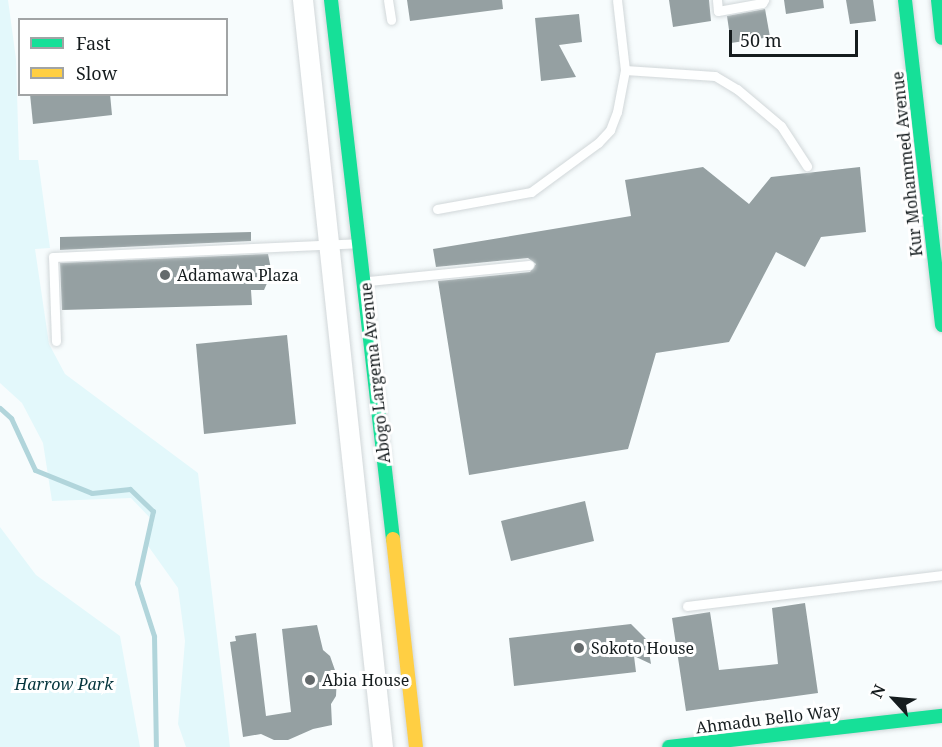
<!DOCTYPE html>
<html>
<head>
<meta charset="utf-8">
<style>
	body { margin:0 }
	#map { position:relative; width:942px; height:747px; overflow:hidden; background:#f7fcfd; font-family:"Noto Serif",serif }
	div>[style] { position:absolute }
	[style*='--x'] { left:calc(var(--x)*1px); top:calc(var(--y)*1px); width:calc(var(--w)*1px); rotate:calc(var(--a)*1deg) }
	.green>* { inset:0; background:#e3f8fb }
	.stream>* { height:5px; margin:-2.5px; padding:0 2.5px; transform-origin:2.5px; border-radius:2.5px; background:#b1d5db }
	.building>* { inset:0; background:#95a0a2 }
	.roads { filter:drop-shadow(0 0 2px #d1d7d9) drop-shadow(0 0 2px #d1d7d9) }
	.lane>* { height:9px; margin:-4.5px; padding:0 4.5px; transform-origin:4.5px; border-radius:4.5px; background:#feffff }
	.street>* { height:20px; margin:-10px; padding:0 10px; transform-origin:10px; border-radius:10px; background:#feffff }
	.fast>* { height:14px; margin:-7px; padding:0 7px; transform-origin:7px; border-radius:7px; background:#16e098 }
	.slow>* { height:14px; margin:-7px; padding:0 7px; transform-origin:7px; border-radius:7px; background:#ffcf43 }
	.dots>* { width:16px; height:16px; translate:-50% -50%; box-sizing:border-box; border:3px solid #fff; border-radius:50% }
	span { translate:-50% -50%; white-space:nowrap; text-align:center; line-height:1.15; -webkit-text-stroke:6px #fff; paint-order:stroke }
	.street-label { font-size:16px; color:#151c1e }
	.poi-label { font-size:16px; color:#151c1e }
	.left { translate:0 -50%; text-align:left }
	.park-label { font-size:16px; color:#05353d; font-style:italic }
	.legend { position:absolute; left:18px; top:18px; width:210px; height:78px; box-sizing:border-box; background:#fff; border:2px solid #a1a4a5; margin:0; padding:8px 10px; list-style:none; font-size:18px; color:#151c1e }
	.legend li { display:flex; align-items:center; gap:12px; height:30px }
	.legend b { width:30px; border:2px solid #a1a4a5 }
	.north { position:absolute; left:864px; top:669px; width:60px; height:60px; -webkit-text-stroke:4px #fff; paint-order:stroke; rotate:296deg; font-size:16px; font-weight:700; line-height:24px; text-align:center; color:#151c1e }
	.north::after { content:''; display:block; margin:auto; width:21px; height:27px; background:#151c1e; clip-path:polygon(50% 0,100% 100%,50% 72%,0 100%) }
	.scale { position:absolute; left:729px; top:30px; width:129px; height:27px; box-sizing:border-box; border:3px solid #151c1e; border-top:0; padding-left:8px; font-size:18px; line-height:21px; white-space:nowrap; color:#151c1e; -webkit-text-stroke:4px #fff; paint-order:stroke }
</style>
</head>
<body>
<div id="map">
	<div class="green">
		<div style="clip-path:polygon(0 0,8px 0,16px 59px,19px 160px,38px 160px,50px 248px,35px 249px,49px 344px,65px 374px,198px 473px,230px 747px,186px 747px,178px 724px,185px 641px,178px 588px,146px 543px,154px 522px,131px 498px,52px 501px,43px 443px,22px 403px,0 383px)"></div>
		<div style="clip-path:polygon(0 527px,36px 575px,120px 636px,140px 747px,0 747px)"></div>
	</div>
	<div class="stream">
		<div style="--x:0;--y:408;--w:15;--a:42"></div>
		<div style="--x:11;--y:418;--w:57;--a:65.2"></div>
		<div style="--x:35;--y:470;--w:61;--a:22"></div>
		<div style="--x:92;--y:493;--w:38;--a:-6"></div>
		<div style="--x:130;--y:489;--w:32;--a:44"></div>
		<div style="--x:153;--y:511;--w:74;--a:102.5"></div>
		<div style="--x:137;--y:583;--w:56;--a:72.2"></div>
		<div style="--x:154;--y:636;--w:111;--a:89"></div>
	</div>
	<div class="building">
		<div style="clip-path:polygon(407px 0,502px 0,503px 9px,410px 21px)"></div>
		<div style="clip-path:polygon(669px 0,709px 0,711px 21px,673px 27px)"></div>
		<div style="clip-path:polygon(784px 0,823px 0,824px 8px,786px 14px)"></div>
		<div style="clip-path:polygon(846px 0,873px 0,876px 21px,850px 24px)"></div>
		<div style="clip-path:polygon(765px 9px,770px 37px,731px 43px,727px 16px)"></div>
		<div style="clip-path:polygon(579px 14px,582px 42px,559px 45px,576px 77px,541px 81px,535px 18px)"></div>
		<div style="clip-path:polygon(30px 94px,110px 94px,112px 115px,33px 124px)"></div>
		<div style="clip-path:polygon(703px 167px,749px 204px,771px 177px,860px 167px,866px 232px,821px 237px,805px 267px,776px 252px,729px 342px,656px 353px,628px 449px,469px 475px,438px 281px,530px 272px,536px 264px,528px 258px,436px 267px,433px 249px,631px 216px,625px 180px)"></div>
		<div style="clip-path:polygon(251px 232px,251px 241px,60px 250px,60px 237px)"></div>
		<div style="clip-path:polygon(268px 254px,271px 269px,268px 281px,264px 290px,251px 290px,252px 305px,62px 310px,60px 263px)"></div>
		<div style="clip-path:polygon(287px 335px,296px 424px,204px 434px,196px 344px)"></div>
		<div style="clip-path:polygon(585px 501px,594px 541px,511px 561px,501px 521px)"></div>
		<div style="clip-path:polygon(805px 603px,818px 693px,686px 711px,672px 618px,710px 612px,719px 670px,778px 664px,772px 608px)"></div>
		<div style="clip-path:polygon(631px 624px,647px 640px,651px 664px,634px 656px,636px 672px,514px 686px,509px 638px)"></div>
		<div style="clip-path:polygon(317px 625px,323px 650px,330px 656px,337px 676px,336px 696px,331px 704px,332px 725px,313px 729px,288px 740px,274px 740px,261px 734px,243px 737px,230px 642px,236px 641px,235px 636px,256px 633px,266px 716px,291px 712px,282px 629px)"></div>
	</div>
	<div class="roads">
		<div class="lane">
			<div style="--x:388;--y:0;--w:20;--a:81"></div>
			<div style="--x:717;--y:0;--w:11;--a:85"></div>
			<div style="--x:718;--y:11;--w:45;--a:-10.3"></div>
			<div style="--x:762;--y:3;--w:4;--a:-56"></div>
			<div style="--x:625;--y:70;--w:90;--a:3.8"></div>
			<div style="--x:715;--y:76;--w:26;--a:31"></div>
			<div style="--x:737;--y:89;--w:57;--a:40.1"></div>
			<div style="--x:781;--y:126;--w:48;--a:57"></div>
			<div style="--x:437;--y:209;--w:96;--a:-10.3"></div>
			<div style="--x:531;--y:192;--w:83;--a:-36.2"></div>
			<div style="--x:598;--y:143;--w:18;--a:-47"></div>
			<div style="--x:610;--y:130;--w:19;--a:-69"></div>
			<div style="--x:617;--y:112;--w:43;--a:-79.2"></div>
			<div style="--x:625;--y:70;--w:70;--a:-96.5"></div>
			<div style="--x:368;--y:281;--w:162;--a:-5.7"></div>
			<div style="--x:56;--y:341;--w:84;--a:-92"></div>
			<div style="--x:53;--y:257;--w:306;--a:-2.6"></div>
			<div style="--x:687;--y:606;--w:257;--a:-6.9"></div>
		</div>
		<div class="street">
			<div style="--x:303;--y:0;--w:751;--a:83.89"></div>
		</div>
		<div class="fast">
			<div style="--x:331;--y:0;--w:543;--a:83.44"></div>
			<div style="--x:905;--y:0;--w:327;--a:83.5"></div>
			<div style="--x:938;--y:0;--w:38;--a:84"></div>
			<div style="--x:669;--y:747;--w:275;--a:-6.5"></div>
		</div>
		<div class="slow">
			<div style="--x:393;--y:539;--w:209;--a:83.7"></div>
		</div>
	</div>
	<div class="dots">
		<div style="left:165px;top:275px;background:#646a6c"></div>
		<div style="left:579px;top:648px;background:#646a6c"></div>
		<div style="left:310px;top:680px;background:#646a6c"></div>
	</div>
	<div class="street-label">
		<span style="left:907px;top:164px;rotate:-96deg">Kur Mohammed Avenue</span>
		<span style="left:375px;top:373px;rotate:-96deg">Abogo Largema Avenue</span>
		<span style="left:768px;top:719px;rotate:-7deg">Ahmadu Bello Way</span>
	</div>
	<div class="poi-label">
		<span class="left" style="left:177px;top:275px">Adamawa Plaza</span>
		<span class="left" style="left:591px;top:648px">Sokoto House</span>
		<span class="left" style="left:322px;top:680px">Abia House</span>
	</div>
	<div class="park-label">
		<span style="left:64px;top:684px">Harrow Park</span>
	</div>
	<ul class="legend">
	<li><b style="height:8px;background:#16e098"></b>Fast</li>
	<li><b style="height:8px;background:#ffcf43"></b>Slow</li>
	</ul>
	<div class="north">N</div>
	<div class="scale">50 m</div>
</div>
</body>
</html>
